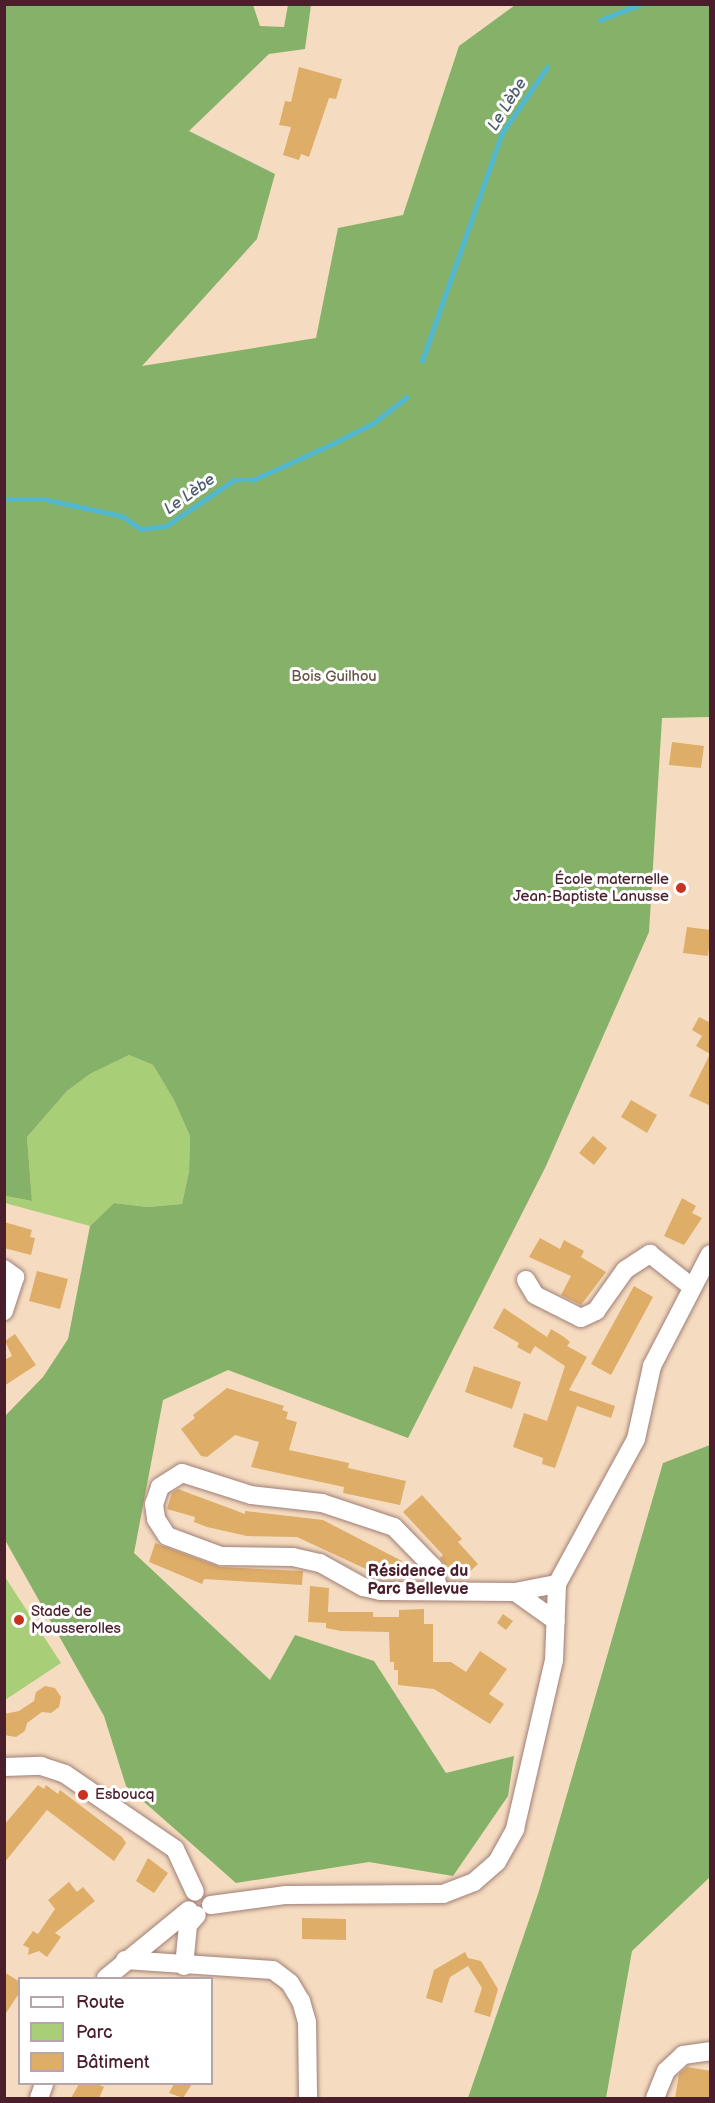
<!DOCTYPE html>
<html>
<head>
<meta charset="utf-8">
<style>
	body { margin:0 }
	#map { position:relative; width:715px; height:2103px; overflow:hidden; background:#f5dcc0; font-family:"Balsamiq Sans",sans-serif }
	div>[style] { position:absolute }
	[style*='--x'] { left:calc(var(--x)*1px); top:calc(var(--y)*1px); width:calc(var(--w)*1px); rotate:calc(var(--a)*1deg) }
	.green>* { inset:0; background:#a8ce77 }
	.forest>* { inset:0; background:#86b168 }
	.stream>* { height:4.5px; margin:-2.25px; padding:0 2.25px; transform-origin:2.25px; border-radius:2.25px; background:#51b8cf }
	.building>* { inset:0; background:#dead68 }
	.roads { filter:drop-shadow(0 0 2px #a07e76) drop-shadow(0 0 2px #a07e76) }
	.minor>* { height:18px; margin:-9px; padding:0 9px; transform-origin:9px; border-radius:9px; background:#fff }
	.dots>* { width:16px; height:16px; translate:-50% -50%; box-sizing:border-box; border:3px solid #fff; border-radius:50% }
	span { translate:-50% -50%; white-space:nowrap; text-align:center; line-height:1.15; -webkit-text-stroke:6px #fff; paint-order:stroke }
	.park-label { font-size:15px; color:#665442 }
	.poi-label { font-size:15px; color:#4a1f2b }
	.right { translate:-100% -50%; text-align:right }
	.left { translate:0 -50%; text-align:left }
	.water-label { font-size:16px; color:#4d5c6d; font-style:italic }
	.neighbourhood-label { font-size:16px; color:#4a1f2b; font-weight:700 }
	.frame { position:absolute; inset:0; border:6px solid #4a1f2b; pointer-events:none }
	.legend { position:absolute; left:18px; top:1977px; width:195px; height:108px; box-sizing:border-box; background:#fff; border:2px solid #b7a5aa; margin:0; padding:8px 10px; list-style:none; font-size:18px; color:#4a1f2b }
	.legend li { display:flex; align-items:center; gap:12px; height:30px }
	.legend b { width:30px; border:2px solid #b7a5aa }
</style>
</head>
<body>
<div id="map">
	<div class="green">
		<div style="clip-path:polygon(129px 1055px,153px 1065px,174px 1100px,190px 1136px,189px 1171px,182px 1204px,148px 1207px,114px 1203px,90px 1226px,5px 1203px,4px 1196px,32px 1201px,27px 1137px,67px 1091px,90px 1074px)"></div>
		<div style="clip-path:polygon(5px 1577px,61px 1663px,5px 1700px,4px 1700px)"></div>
	</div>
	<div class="forest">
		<div style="clip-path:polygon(5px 4px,253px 5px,260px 26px,284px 27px,288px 5px,311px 5px,305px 49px,269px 54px,189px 131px,275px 174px,257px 239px,142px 366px,316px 338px,338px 228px,403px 215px,459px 46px,515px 5px,710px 5px,710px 717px,662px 718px,649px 932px,546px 1166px,408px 1438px,228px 1370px,163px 1400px,134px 1553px,270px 1680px,295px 1635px,374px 1661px,446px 1773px,514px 1756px,508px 1796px,453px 1876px,369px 1862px,236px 1883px,126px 1786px,104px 1716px,5px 1540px,5px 1416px,43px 1377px,68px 1339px,90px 1226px,114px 1203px,148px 1207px,182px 1204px,189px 1171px,190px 1136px,174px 1100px,153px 1065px,129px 1055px,90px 1074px,67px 1091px,27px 1137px,32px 1201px,5px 1196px)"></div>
		<div style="clip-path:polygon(710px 1445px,710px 1877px,632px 1951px,606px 2098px,468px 2098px,539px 1891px,663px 1463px)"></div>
	</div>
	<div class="stream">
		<div style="--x:600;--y:20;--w:44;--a:-21.3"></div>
		<div style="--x:422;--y:361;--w:242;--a:-70.7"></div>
		<div style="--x:502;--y:133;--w:80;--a:-55.7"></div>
		<div style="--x:4;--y:500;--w:44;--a:0"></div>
		<div style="--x:48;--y:500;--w:76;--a:12.2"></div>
		<div style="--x:122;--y:516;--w:23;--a:34"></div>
		<div style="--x:141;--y:529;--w:25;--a:-7"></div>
		<div style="--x:166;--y:526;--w:82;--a:-34.1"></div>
		<div style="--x:234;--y:480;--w:19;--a:0"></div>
		<div style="--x:253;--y:480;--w:87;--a:-24.5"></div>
		<div style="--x:332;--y:444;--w:45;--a:-26.6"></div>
		<div style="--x:372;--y:424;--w:44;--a:-37.6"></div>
	</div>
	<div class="building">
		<div style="clip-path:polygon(299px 67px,342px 79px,336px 99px,329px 98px,309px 157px,301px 154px,299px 160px,283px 155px,291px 127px,279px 125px,285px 101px,291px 102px)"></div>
		<div style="clip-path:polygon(672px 742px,704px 746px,701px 768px,669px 765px)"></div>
		<div style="clip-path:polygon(687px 927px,711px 930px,708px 956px,683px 953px)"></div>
		<div style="clip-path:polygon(699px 1017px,709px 1022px,711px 1019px,711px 1106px,689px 1096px,710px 1054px,696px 1046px,702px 1036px,692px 1030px)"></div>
		<div style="clip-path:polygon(631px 1100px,657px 1115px,647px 1133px,621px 1117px)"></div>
		<div style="clip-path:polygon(593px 1136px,607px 1148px,594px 1165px,579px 1153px)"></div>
		<div style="clip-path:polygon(682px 1198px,696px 1206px,692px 1213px,702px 1218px,684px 1245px,664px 1236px)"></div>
		<div style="clip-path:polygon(4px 1222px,32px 1230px,30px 1237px,35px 1238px,31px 1255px,4px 1248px)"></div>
		<div style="clip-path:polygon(540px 1238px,560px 1249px,564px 1240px,584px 1251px,581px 1257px,606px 1272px,581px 1305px,561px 1295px,571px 1276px,529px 1257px)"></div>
		<div style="clip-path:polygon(37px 1271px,68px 1279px,60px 1309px,29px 1301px)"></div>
		<div style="clip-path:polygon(634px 1286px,653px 1297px,611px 1375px,591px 1364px)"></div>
		<div style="clip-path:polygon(504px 1308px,547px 1337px,551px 1329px,564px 1337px,570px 1342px,567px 1346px,587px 1357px,569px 1390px,615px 1406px,611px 1418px,577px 1406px,555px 1468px,542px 1464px,543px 1458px,513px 1447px,524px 1413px,547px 1421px,565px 1366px,535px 1346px,530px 1354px,517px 1347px,519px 1343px,493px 1328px)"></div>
		<div style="clip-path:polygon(15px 1334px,36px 1365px,4px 1386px,4px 1360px,12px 1356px,5px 1341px)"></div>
		<div style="clip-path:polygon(474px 1366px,521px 1382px,512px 1409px,465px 1392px)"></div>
		<div style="clip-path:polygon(227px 1388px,284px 1406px,282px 1410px,288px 1412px,286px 1419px,297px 1422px,289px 1450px,349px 1463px,348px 1468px,406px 1481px,400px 1505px,343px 1493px,344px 1487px,251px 1467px,259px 1442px,235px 1435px,207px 1457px,201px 1456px,181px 1429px,195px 1418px,193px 1415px)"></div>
		<div style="clip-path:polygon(178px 1489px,245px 1514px,245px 1511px,323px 1520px,402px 1561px,397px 1571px,386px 1566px,381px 1576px,297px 1537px,247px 1536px,207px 1527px,194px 1522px,195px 1517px,167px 1509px,172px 1493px)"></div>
		<div style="clip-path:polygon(422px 1495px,462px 1539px,458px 1542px,478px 1564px,463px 1578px,444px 1564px,440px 1558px,443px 1555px,403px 1512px)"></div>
		<div style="clip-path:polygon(155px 1543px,220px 1567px,303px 1571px,302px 1585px,204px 1579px,202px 1584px,149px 1562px)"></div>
		<div style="clip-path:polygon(310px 1586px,329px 1588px,328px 1612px,373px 1612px,373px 1617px,399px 1617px,399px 1610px,424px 1609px,424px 1624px,433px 1624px,433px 1662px,451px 1662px,466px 1672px,480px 1651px,507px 1669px,489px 1694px,504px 1704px,490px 1724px,434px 1689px,398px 1685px,398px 1670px,394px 1670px,394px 1662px,390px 1662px,389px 1632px,341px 1631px,326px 1628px,326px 1623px,308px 1622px)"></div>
		<div style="clip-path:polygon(503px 1614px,513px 1621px,506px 1630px,497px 1623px)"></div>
		<div style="clip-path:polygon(45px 1686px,55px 1688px,61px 1697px,59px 1707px,51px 1713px,42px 1712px,27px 1723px,25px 1731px,16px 1737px,4px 1735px,4px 1714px,19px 1711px,34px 1701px,36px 1692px)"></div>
		<div style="clip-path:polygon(38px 1785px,44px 1789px,46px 1785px,58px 1794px,60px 1790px,122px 1837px,126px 1843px,114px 1861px,47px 1810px,4px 1863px,4px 1825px)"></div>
		<div style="clip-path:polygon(148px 1858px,168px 1873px,154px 1893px,136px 1881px)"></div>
		<div style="clip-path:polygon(69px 1882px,77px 1892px,83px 1887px,95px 1901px,55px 1933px,61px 1937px,47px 1957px,39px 1951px,28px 1955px,29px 1948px,23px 1945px,33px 1931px,38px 1934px,55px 1909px,48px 1900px)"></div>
		<div style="clip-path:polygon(302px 1918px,346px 1919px,346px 1940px,302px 1939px)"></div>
		<div style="clip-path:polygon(465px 1952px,468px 1958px,481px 1961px,498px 1989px,490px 2017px,474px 2012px,482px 1988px,468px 1966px,450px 1977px,442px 2003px,426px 1998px,434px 1970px)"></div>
		<div style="clip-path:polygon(4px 1972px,20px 1982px,20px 1992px,4px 2016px)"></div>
		<div style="clip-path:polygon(687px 2067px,711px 2071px,711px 2098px,675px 2098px,679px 2074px)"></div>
		<div style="clip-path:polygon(79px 2084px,97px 2084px,104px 2087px,99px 2098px,71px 2098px)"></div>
		<div style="clip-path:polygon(174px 2084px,192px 2084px,183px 2098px,169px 2093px)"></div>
	</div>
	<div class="roads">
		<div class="minor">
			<div style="--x:4;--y:1269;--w:14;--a:36"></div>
			<div style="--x:15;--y:1277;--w:36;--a:108"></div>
			<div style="--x:526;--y:1280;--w:17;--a:59"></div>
			<div style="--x:535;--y:1295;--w:51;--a:26.6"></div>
			<div style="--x:581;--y:1318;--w:17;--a:-25"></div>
			<div style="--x:596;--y:1311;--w:50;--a:-54.7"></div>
			<div style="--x:625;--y:1270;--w:30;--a:-33"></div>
			<div style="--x:650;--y:1254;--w:53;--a:38.2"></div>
			<div style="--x:439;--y:1591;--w:25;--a:-104"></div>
			<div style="--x:433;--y:1567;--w:56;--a:-134.3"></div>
			<div style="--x:394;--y:1527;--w:76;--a:-161.6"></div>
			<div style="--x:322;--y:1503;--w:71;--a:-173.6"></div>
			<div style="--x:251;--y:1495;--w:72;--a:-162.3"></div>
			<div style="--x:182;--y:1473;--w:26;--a:148"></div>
			<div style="--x:160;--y:1487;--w:18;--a:109"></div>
			<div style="--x:154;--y:1504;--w:15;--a:82"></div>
			<div style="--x:156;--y:1519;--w:20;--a:57"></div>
			<div style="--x:167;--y:1536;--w:58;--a:20.3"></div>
			<div style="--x:221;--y:1556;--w:72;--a:0.8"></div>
			<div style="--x:293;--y:1557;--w:28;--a:13"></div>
			<div style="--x:320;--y:1563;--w:49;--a:29.2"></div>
			<div style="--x:363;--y:1587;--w:17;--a:13"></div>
			<div style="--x:380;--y:1591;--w:135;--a:0.4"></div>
			<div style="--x:515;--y:1592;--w:43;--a:-10.8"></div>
			<div style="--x:515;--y:1592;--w:50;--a:35.3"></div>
			<div style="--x:4;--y:1767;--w:37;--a:-2"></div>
			<div style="--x:41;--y:1766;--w:25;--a:18"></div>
			<div style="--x:65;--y:1774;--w:133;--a:34.3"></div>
			<div style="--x:175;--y:1849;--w:47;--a:65.1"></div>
			<div style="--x:211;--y:1905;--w:76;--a:-7.6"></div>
			<div style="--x:286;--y:1895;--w:157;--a:-0.4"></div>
			<div style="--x:443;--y:1894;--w:33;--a:-21"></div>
			<div style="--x:474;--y:1882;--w:30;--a:-41"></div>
			<div style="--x:497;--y:1862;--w:38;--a:-61"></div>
			<div style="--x:515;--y:1829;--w:173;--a:-77"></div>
			<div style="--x:554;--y:1660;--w:76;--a:-87.7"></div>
			<div style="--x:557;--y:1584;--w:165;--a:-61.4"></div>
			<div style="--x:636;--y:1439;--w:75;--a:-77.6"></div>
			<div style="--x:652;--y:1366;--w:126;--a:-62.6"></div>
			<div style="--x:125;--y:1960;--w:148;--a:3.9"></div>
			<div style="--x:273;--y:1970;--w:21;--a:37"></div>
			<div style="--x:290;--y:1983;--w:21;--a:59"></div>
			<div style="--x:301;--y:2001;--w:22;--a:74"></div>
			<div style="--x:307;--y:2022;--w:76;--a:89.2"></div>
			<div style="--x:184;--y:1966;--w:41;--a:-84.4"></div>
			<div style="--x:188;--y:1925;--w:13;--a:-48"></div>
			<div style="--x:106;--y:1978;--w:107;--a:-39.3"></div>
			<div style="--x:39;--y:2098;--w:15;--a:-70"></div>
			<div style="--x:655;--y:2098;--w:29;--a:-68"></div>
			<div style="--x:666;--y:2071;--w:23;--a:-43"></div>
			<div style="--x:683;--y:2055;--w:27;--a:-8"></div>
		</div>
	</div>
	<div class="dots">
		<div style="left:681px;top:888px;background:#c8321e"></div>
		<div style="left:19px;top:1620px;background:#c8321e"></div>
		<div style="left:83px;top:1795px;background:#c8321e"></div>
	</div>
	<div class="park-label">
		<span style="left:334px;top:677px">Bois Guilhou</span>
	</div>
	<div class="poi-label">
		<span class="right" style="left:669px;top:888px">École maternelle<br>Jean-Baptiste Lanusse</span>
		<span class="left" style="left:31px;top:1620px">Stade de<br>Mousserolles</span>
		<span class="left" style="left:95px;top:1795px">Esboucq</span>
	</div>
	<div class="water-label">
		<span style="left:508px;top:105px;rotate:-58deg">Le Lèbe</span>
		<span style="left:190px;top:495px;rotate:-35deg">Le Lèbe</span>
	</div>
	<div class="neighbourhood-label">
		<span style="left:418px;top:1581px">Résidence du<br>Parc Bellevue</span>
	</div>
	<div class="frame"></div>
	<ul class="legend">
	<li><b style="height:8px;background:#fff"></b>Route</li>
	<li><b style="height:16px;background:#a8ce77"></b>Parc</li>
	<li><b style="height:16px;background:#dead68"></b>Bâtiment</li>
	</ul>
</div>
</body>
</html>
